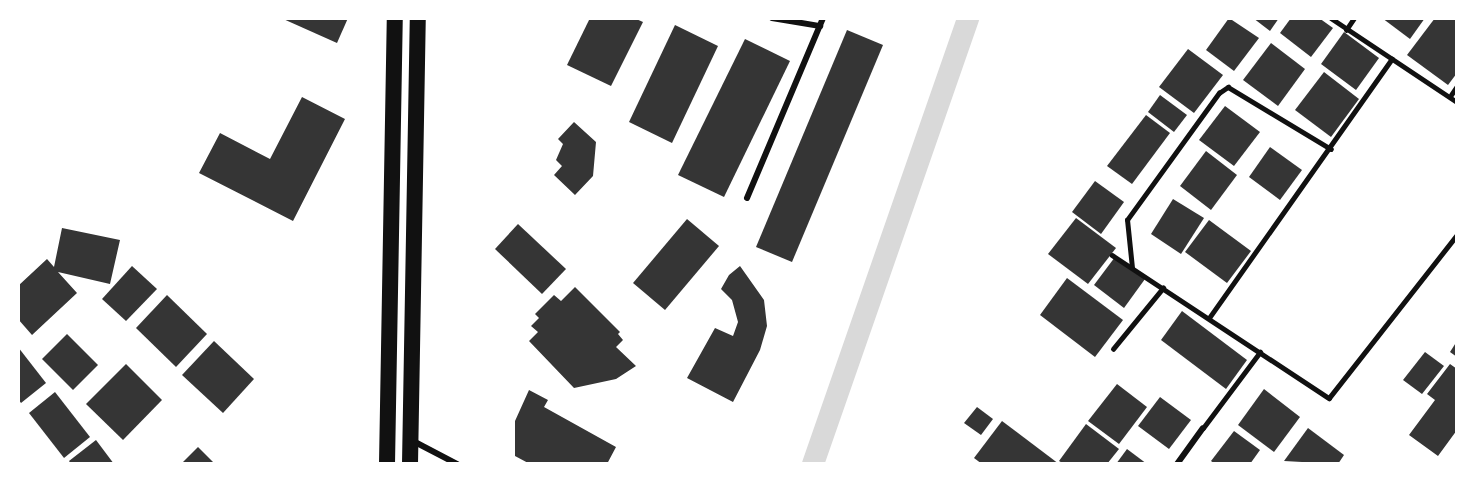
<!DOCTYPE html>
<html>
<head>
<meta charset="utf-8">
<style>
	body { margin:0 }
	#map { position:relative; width:1475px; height:482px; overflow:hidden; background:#fff; font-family:Spectral,serif }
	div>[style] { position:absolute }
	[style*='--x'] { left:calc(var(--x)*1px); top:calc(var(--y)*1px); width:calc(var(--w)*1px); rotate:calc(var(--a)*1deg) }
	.canal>* { height:22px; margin:-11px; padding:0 11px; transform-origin:11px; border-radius:11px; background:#d9d9d9 }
	.building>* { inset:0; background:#353535 }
	.service>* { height:4.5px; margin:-2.25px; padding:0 2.25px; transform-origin:2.25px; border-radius:2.25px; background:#111 }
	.minor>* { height:6px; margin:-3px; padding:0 3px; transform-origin:3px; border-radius:3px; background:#111 }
	.trunk>* { height:16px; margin:-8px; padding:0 8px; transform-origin:8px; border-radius:8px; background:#111 }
	span { translate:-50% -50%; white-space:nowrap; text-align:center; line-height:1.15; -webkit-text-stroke:4.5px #fff; paint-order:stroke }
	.frame { position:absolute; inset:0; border:20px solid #fff; pointer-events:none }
</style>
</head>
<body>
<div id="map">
	<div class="canal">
		<div style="--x:813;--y:464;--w:472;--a:-70.8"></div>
	</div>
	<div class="building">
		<div style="clip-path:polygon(281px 18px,348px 18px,337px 43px)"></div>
		<div style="clip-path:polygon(590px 18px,634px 18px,643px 22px,611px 86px,567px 65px)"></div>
		<div style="clip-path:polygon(1229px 18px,1259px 38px,1234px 71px,1206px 50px)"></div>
		<div style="clip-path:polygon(1253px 18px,1279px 18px,1270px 31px)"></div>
		<div style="clip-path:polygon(1291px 18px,1319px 18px,1333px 28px,1311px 57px,1280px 33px)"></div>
		<div style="clip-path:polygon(1382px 18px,1425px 18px,1410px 39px)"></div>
		<div style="clip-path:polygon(1435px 18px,1457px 18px,1457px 73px,1448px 85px,1407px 55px)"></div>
		<div style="clip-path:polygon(675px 25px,718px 46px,672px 143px,629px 122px)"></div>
		<div style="clip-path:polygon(847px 30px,883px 45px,792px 262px,756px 247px)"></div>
		<div style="clip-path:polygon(1344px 32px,1379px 58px,1356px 90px,1321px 64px)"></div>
		<div style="clip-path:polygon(745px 39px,790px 61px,724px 197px,678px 175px)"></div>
		<div style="clip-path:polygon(1271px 43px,1305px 69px,1278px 106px,1243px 80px)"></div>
		<div style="clip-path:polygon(1188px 49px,1223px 75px,1194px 113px,1159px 87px)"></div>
		<div style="clip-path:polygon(1324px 72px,1359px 99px,1331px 137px,1295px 110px)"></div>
		<div style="clip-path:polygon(1160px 95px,1187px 115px,1174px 132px,1148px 112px)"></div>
		<div style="clip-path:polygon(302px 97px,345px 119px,293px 221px,199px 173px,220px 133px,270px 159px)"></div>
		<div style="clip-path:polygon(1225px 106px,1260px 132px,1234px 166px,1199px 140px)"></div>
		<div style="clip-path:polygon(1146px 115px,1170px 133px,1132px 184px,1107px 166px)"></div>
		<div style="clip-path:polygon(574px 122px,596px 142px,593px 176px,575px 195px,554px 175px,562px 166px,556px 160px,563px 144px,558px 139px)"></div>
		<div style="clip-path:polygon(1270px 147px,1302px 170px,1280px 200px,1249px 177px)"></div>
		<div style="clip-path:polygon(1206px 151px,1237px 175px,1211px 210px,1180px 186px)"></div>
		<div style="clip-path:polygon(1095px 181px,1124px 202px,1101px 234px,1072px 212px)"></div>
		<div style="clip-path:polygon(1173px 199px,1204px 218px,1181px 254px,1151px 234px)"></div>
		<div style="clip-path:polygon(1076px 218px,1116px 248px,1088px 284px,1048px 254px)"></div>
		<div style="clip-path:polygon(687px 219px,719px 246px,665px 310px,633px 283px)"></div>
		<div style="clip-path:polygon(1209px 220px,1251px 251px,1227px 283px,1185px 252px)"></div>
		<div style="clip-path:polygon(518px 224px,566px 269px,542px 294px,495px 249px)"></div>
		<div style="clip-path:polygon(62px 228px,120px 240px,110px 284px,58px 272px,77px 293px,32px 335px,18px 319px,18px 286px,47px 259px,54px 267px)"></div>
		<div style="clip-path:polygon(1115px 257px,1145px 279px,1124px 308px,1094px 285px)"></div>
		<div style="clip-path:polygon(132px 266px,157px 289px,126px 321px,102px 299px)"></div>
		<div style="clip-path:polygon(740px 266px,764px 300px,767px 326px,760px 350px,733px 402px,687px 378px,715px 328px,733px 336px,738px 322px,732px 300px,721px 289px,729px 275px)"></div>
		<div style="clip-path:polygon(1067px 278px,1123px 320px,1095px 357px,1040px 315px)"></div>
		<div style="clip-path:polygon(575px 287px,620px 332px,618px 334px,623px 340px,616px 347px,636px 366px,616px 379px,574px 388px,529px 341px,538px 332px,531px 326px,539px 318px,535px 314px,554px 295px,561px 301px)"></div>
		<div style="clip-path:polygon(167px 295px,207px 334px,176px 367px,136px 328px)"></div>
		<div style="clip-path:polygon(1182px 311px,1247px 360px,1226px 389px,1161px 340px)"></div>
		<div style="clip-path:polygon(67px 334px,98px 365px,73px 390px,42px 359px)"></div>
		<div style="clip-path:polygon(214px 341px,254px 379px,223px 413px,182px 375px)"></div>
		<div style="clip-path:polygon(1457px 341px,1457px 357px,1450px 352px)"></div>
		<div style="clip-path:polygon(18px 347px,46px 383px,21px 403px,18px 399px)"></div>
		<div style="clip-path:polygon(1425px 352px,1444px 366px,1422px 394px,1403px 380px)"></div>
		<div style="clip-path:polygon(126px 364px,162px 400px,123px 440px,86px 404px)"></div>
		<div style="clip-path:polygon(1450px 364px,1457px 369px,1457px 430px,1438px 456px,1409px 435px,1435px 400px,1427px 394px)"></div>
		<div style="clip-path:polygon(1117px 384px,1147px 407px,1119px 444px,1088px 421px)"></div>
		<div style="clip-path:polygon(1264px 389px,1300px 417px,1274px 452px,1238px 425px)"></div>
		<div style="clip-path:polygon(529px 390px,548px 400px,544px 407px,616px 447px,607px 464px,530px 464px,515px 456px,515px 421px)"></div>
		<div style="clip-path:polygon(55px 392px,90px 437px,64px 458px,29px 413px)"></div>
		<div style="clip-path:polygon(1160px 397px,1191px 420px,1169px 449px,1138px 426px)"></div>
		<div style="clip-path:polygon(977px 407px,993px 419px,981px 435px,964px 423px)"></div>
		<div style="clip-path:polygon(1002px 421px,1059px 464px,982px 464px,974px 458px)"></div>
		<div style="clip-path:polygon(1086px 424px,1119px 449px,1107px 464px,1064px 464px,1059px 461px)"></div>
		<div style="clip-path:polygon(1308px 428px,1344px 455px,1338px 464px,1284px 461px)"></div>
		<div style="clip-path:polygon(1234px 431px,1260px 450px,1250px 464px,1215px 464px,1211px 461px)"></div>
		<div style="clip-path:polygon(96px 440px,114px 464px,71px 464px,69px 461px)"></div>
		<div style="clip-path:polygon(198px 447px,215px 464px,181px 464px)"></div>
		<div style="clip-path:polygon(1127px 449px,1147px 464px,1116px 464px)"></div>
	</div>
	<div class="service">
		<div style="--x:1331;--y:18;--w:151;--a:33.7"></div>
		<div style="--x:1346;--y:30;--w:14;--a:-56"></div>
		<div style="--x:1451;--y:95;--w:11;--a:-56"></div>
		<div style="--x:1112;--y:255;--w:260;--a:33.4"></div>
		<div style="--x:1329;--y:398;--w:207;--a:-51.9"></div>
		<div style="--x:1132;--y:268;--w:48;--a:-95.9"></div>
		<div style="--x:1127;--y:220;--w:157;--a:-54.1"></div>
		<div style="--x:1219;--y:93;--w:11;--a:-34"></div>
		<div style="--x:1228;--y:87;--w:120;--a:31"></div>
		<div style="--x:1209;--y:318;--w:317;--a:-54.8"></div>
		<div style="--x:1113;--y:349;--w:79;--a:-50.7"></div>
		<div style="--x:1203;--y:428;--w:95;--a:-53.1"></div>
	</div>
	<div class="minor">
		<div style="--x:772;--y:18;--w:49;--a:9.5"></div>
		<div style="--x:747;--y:198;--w:195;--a:-67.1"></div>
		<div style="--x:413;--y:441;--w:50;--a:27.6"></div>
		<div style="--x:1177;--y:464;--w:44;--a:-54.2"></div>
	</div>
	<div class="trunk">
		<div style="--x:387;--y:464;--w:446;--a:-89"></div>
		<div style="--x:410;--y:464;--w:446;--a:-89"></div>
	</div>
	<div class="frame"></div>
</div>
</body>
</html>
